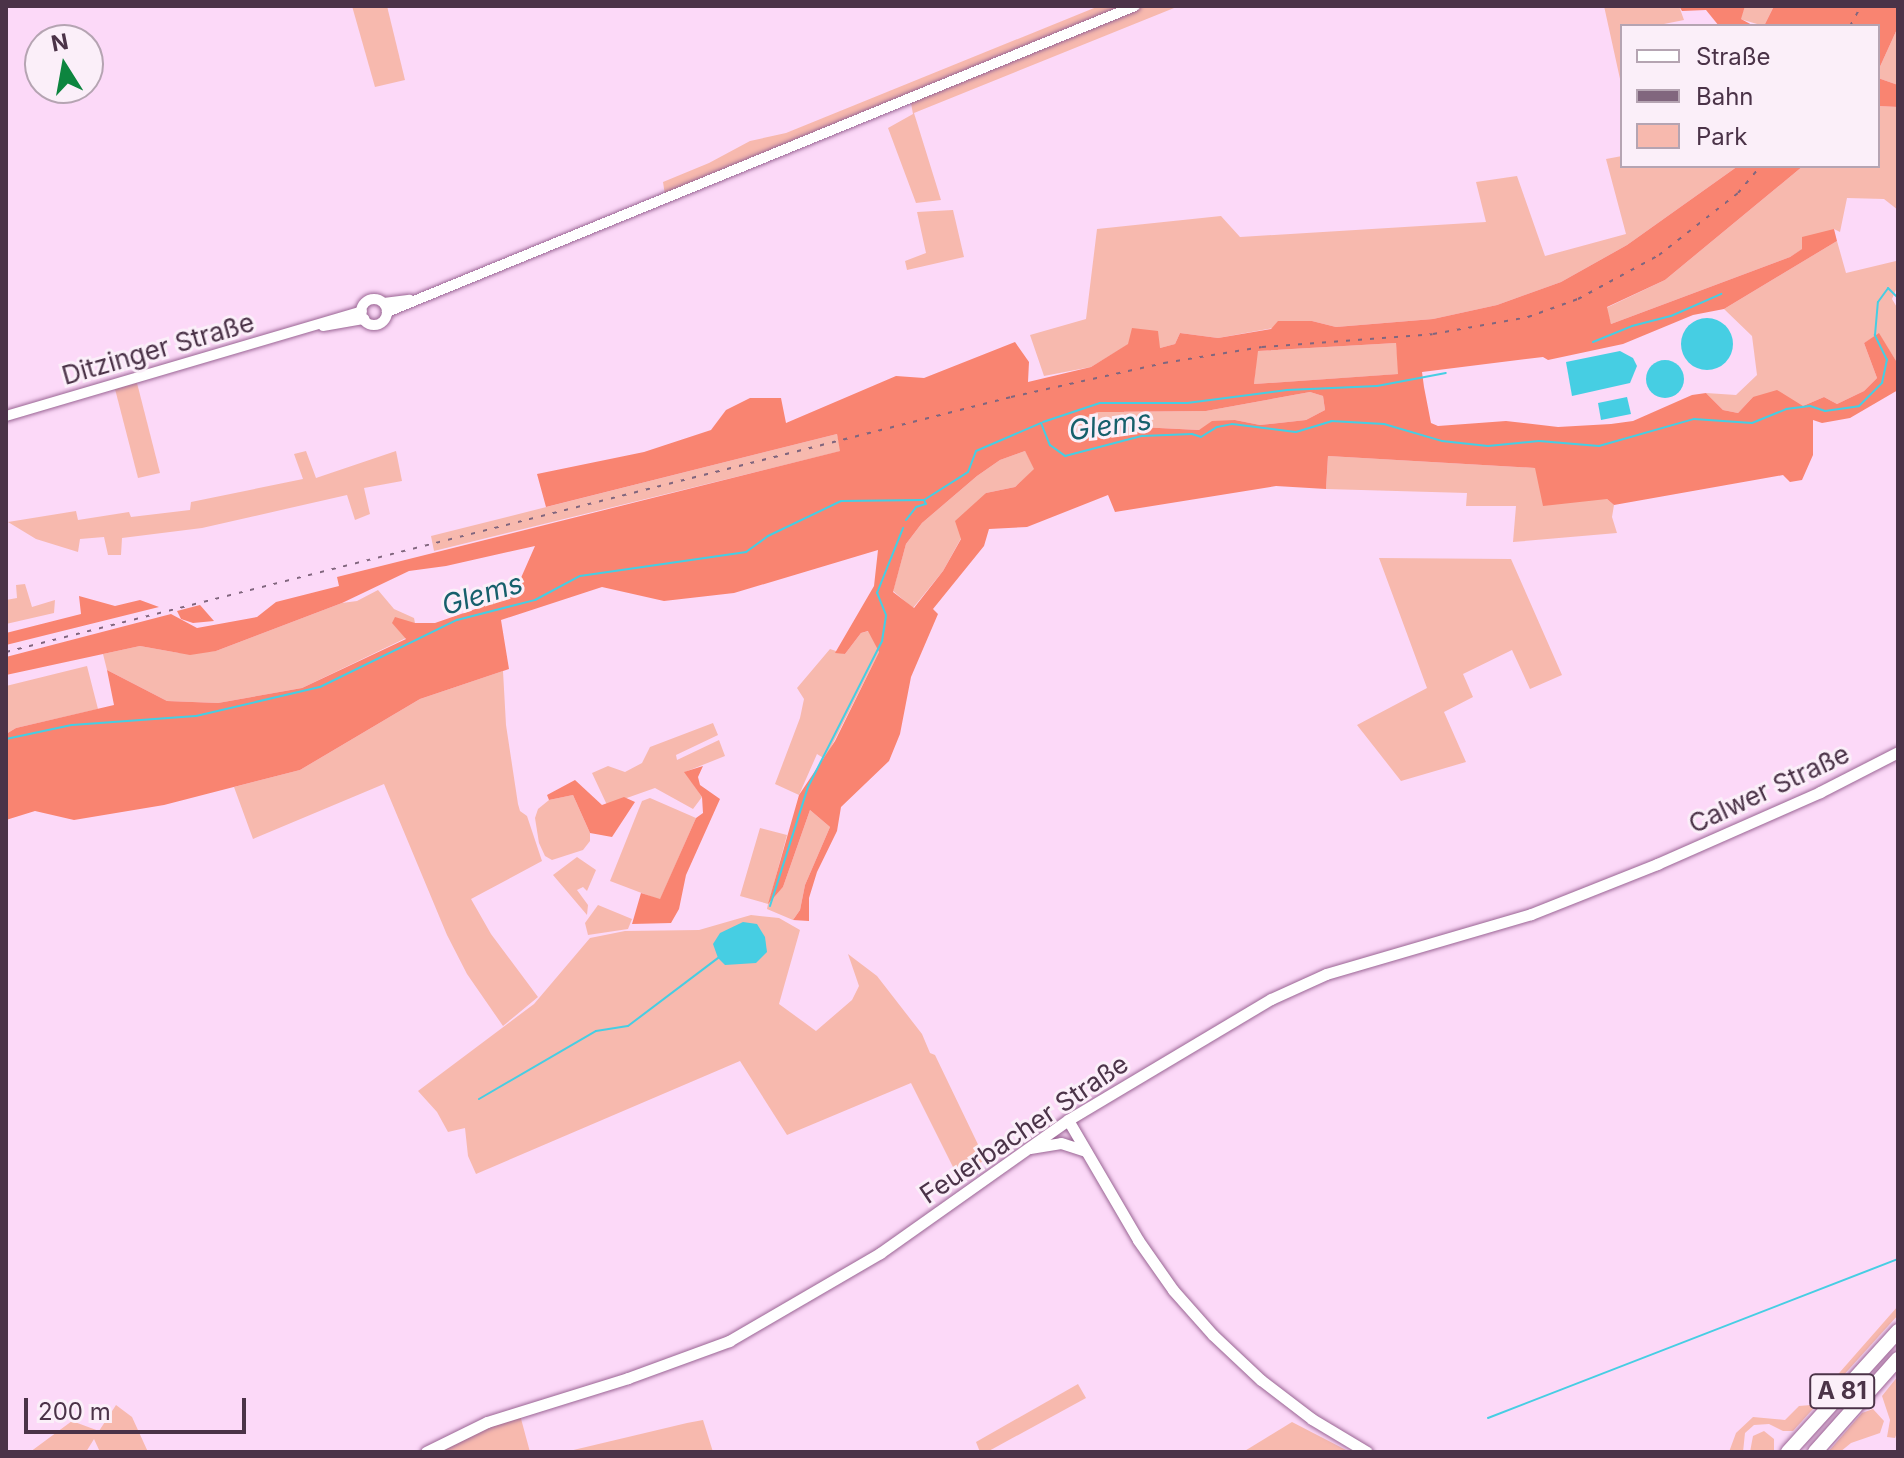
<!DOCTYPE html>
<html>
<head>
<meta charset="utf-8">
<style>
	body { margin:0 }
	#map { position:relative; width:1904px; height:1458px; overflow:hidden; background:#fcd9f8; font-family:Inter,sans-serif }
	div>[style] { position:absolute }
	[style*='--x'] { left:calc(var(--x)*1px); top:calc(var(--y)*1px); width:calc(var(--w)*1px); rotate:calc(var(--a)*1deg) }
	.green>* { inset:0; background:#f7b9ae }
	.forest>* { inset:0; background:#f98471 }
	.water>* { inset:0; background:#46cee3 }
	.round { border-radius:50% }
	.stream>* { height:2px; margin:-1px; padding:0 1px; transform-origin:1px; border-radius:1px; background:#46cee3 }
	.roads { filter:drop-shadow(0 0 2px #9a6594) drop-shadow(0 0 2px #9a6594) }
	.tertiary>* { height:10px; margin:-5px; padding:0 5px; transform-origin:5px; border-radius:5px; background:#fff }
	.tertiary>.ring { margin:-5px; padding:0; box-sizing:content-box; background:none; border:10px solid #fff; border-radius:50% }
	.secondary>* { height:11px; margin:-5.5px; padding:0 5.5px; transform-origin:5.5px; border-radius:5.5px; background:#fff }
	.motorway>* { height:14px; margin:-7px; padding:0 7px; transform-origin:7px; border-radius:7px; background:#fff }
	.rail>* { height:2px; margin-top:-1px; transform-origin:0; background:repeating-linear-gradient(90deg,#81667e 0 4px,transparent 0 12px) }
	span { translate:-50% -50%; white-space:nowrap; text-align:center; line-height:1.15; -webkit-text-stroke:6px #fbeff9; paint-order:stroke }
	.shield-label span { padding:2px 6px; background:#fbeff9; border:2px solid; border-radius:6px; -webkit-text-stroke-width:0 }
	.shield-label { font-size:24px; color:#4b3348; font-weight:700 }
	.street-label { font-size:26px; color:#4b3348 }
	.water-label { font-size:28px; color:#16606c; font-style:italic }
	.frame { position:absolute; inset:0; border:8px solid #4b3348; pointer-events:none }
	.legend { position:absolute; left:1620px; top:24px; width:260px; height:144px; box-sizing:border-box; background:#fbeff9; border:2px solid #b5a4b2; margin:0; padding:10px 14px; list-style:none; font-size:24px; color:#4b3348 }
	.legend li { display:flex; align-items:center; gap:16px; height:40px }
	.legend b { width:40px; border:2px solid #b5a4b2 }
	.north { position:absolute; left:24px; top:24px; width:80px; height:80px; box-sizing:border-box; background:#fbeff9; border:2px solid #b5a4b2; border-radius:50%; rotate:349deg; font-size:22px; font-weight:700; line-height:32px; text-align:center; color:#4b3348 }
	.north::after { content:''; display:block; margin:auto; width:28px; height:36px; background:#0d853f; clip-path:polygon(50% 0,100% 100%,50% 72%,0 100%) }
	.scale { position:absolute; left:24px; top:1398px; width:222px; height:36px; box-sizing:border-box; border:4px solid #4b3348; border-top:0; padding-left:10px; font-size:24px; line-height:28px; white-space:nowrap; color:#4b3348; -webkit-text-stroke:6px #fbeff9; paint-order:stroke }
</style>
</head>
<body>
<div id="map">
	<div class="green">
		<div style="clip-path:polygon(352px 6px,387px 6px,405px 80px,375px 87px)"></div>
		<div style="clip-path:polygon(1099px 6px,1179px 6px,914px 113px,941px 200px,916px 203px,888px 128px,913px 114px,910px 98px,665px 195px,663px 182px,709px 163px,750px 141px,786px 133px)"></div>
		<div style="clip-path:polygon(1604px 6px,1679px 6px,1684px 20px,1654px 26px,1622px 26px,1622px 88px)"></div>
		<div style="clip-path:polygon(1745px 6px,1774px 6px,1764px 26px,1740px 19px)"></div>
		<div style="clip-path:polygon(1898px 27px,1898px 85px,1878px 78px,1878px 71px)"></div>
		<div style="clip-path:polygon(1878px 106px,1898px 107px,1898px 210px,1884px 199px,1847px 198px,1840px 232px,1834px 229px,1790px 257px,1611px 324px,1606px 308px,1665px 280px,1803px 166px,1878px 166px)"></div>
		<div style="clip-path:polygon(1622px 156px,1622px 166px,1738px 166px,1627px 245px,1561px 282px,1497px 305px,1433px 319px,1336px 327px,1312px 321px,1218px 338px,1180px 333px,1175px 344px,1160px 348px,1129px 344px,1091px 367px,1044px 376px,1030px 335px,1086px 319px,1097px 229px,1221px 216px,1240px 237px,1486px 222px,1476px 182px,1517px 176px,1545px 256px,1626px 234px,1606px 159px)"></div>
		<div style="clip-path:polygon(953px 210px,964px 257px,907px 270px,905px 261px,926px 253px,917px 212px)"></div>
		<div style="clip-path:polygon(1837px 241px,1846px 273px,1896px 261px,1898px 265px,1898px 285px,1892px 299px,1898px 309px,1898px 364px,1879px 334px,1864px 343px,1877px 378px,1864px 391px,1837px 404px,1824px 397px,1803px 406px,1753px 397px,1738px 413px,1723px 410px,1706px 393px,1736px 395px,1757px 375px,1752px 336px,1724px 309px)"></div>
		<div style="clip-path:polygon(1396px 343px,1399px 374px,1254px 384px,1257px 351px)"></div>
		<div style="clip-path:polygon(137px 383px,160px 473px,138px 478px,115px 389px)"></div>
		<div style="clip-path:polygon(1310px 392px,1323px 396px,1325px 410px,1306px 420px,1260px 425px,1235px 420px,1199px 430px,1119px 426px,1078px 440px,1074px 423px,1097px 412px,1206px 411px)"></div>
		<div style="clip-path:polygon(837px 434px,841px 451px,434px 551px,431px 536px)"></div>
		<div style="clip-path:polygon(306px 451px,316px 478px,396px 451px,402px 481px,364px 488px,370px 514px,355px 520px,347px 495px,202px 528px,122px 538px,121px 555px,108px 555px,104px 537px,80px 539px,78px 552px,36px 539px,8px 522px,76px 511px,78px 520px,129px 512px,131px 517px,190px 510px,191px 502px,303px 479px,294px 454px)"></div>
		<div style="clip-path:polygon(1025px 451px,1035px 469px,1015px 487px,986px 493px,943px 571px,913px 608px,893px 591px,906px 544px,922px 523px,977px 476px,1000px 460px)"></div>
		<div style="clip-path:polygon(1328px 456px,1535px 468px,1607px 499px,1614px 505px,1612px 517px,1617px 533px,1513px 542px,1516px 506px,1466px 506px,1467px 493px,1326px 489px)"></div>
		<div style="clip-path:polygon(1379px 558px,1511px 559px,1562px 675px,1530px 689px,1512px 650px,1463px 674px,1473px 697px,1444px 712px,1466px 762px,1401px 781px,1357px 725px,1427px 688px)"></div>
		<div style="clip-path:polygon(25px 584px,32px 607px,55px 600px,54px 613px,6px 624px,6px 600px,17px 598px,16px 585px)"></div>
		<div style="clip-path:polygon(378px 590px,394px 609px,414px 618px,415px 623px,406px 638px,302px 688px,218px 703px,167px 701px,107px 670px,103px 654px,140px 646px,179px 653px,216px 651px,342px 603px,357px 601px)"></div>
		<div style="clip-path:polygon(869px 631px,879px 652px,825px 759px,817px 754px,799px 795px,775px 784px,800px 718px,804px 699px,797px 688px,830px 649px,845px 654px,861px 633px)"></div>
		<div style="clip-path:polygon(87px 666px,98px 709px,16px 728px,6px 734px,6px 686px)"></div>
		<div style="clip-path:polygon(503px 671px,506px 725px,518px 804px,520px 811px,527px 816px,542px 861px,471px 899px,491px 934px,538px 997px,503px 1026px,467px 974px,447px 935px,384px 784px,253px 839px,234px 787px,300px 770px,420px 699px)"></div>
		<div style="clip-path:polygon(713px 723px,718px 735px,676px 755px,677px 760px,719px 740px,725px 756px,685px 772px,702px 797px,693px 809px,655px 788px,607px 805px,592px 773px,608px 766px,625px 772px,642px 763px,650px 747px)"></div>
		<div style="clip-path:polygon(573px 795px,590px 833px,590px 841px,583px 850px,552px 860px,545px 856px,539px 843px,535px 818px,538px 809px,549px 800px)"></div>
		<div style="clip-path:polygon(650px 798px,696px 818px,660px 900px,610px 881px,642px 801px)"></div>
		<div style="clip-path:polygon(810px 810px,830px 827px,805px 885px,800px 910px,793px 920px,767px 909px,768px 904px,740px 896px,760px 828px,787px 835px,769px 902px,783px 887px)"></div>
		<div style="clip-path:polygon(577px 857px,596px 870px,587px 891px,583px 887px,577px 890px,588px 905px,587px 915px,553px 875px)"></div>
		<div style="clip-path:polygon(598px 905px,632px 919px,628px 929px,588px 935px,585px 923px)"></div>
		<div style="clip-path:polygon(751px 915px,779px 918px,800px 930px,779px 1004px,816px 1031px,852px 1000px,859px 986px,848px 954px,877px 976px,922px 1034px,930px 1053px,935px 1055px,985px 1159px,960px 1181px,911px 1083px,787px 1135px,740px 1061px,476px 1174px,468px 1156px,465px 1128px,448px 1132px,437px 1112px,418px 1091px,534px 1004px,590px 938px,625px 931px,699px 930px)"></div>
		<div style="clip-path:polygon(1898px 1306px,1898px 1315px,1793px 1431px,1783px 1431px,1769px 1424px,1754px 1425px,1745px 1433px,1743px 1452px,1729px 1452px,1736px 1433px,1753px 1417px,1785px 1420px,1799px 1406px,1811px 1405px)"></div>
		<div style="clip-path:polygon(1898px 1376px,1898px 1430px,1895px 1438px,1887px 1437px,1890px 1420px,1882px 1396px)"></div>
		<div style="clip-path:polygon(1078px 1384px,1086px 1398px,987px 1452px,980px 1452px,976px 1442px)"></div>
		<div style="clip-path:polygon(116px 1405px,132px 1417px,148px 1452px,100px 1452px,94px 1439px,86px 1452px,30px 1452px,72px 1421px,99px 1431px)"></div>
		<div style="clip-path:polygon(1873px 1409px,1884px 1421px,1880px 1433px,1851px 1443px,1840px 1452px,1828px 1452px,1862px 1413px)"></div>
		<div style="clip-path:polygon(520px 1415px,530px 1452px,429px 1452px,481px 1429px)"></div>
		<div style="clip-path:polygon(703px 1420px,713px 1452px,565px 1452px,687px 1423px)"></div>
		<div style="clip-path:polygon(1292px 1422px,1350px 1452px,1243px 1452px)"></div>
		<div style="clip-path:polygon(1764px 1431px,1774px 1439px,1774px 1451px,1750px 1452px,1753px 1436px)"></div>
	</div>
	<div class="forest">
		<div style="clip-path:polygon(1679px 6px,1745px 6px,1741px 19px,1754px 26px,1719px 26px,1706px 10px,1682px 11px)"></div>
		<div style="clip-path:polygon(1774px 6px,1898px 6px,1898px 27px,1878px 71px,1878px 26px,1764px 26px)"></div>
		<div style="clip-path:polygon(1878px 78px,1898px 85px,1898px 107px,1878px 106px)"></div>
		<div style="clip-path:polygon(evenodd,1738px 166px,1803px 166px,1665px 280px,1607px 307px,1611px 324px,1790px 257px,1802px 249px,1802px 237px,1834px 229px,1837px 241px,1724px 309px,1693px 315px,1623px 344px,1548px 360px,1543px 357px,1422px 372px,1424px 387px,1431px 423px,1438px 426px,1506px 421px,1558px 427px,1611px 424px,1633px 421px,1692px 395px,1706px 393px,1723px 410px,1738px 413px,1753px 397px,1777px 390px,1803px 406px,1824px 397px,1837px 404px,1864px 391px,1877px 378px,1864px 343px,1879px 333px,1898px 364px,1898px 390px,1850px 418px,1822px 423px,1813px 420px,1813px 455px,1802px 480px,1790px 482px,1783px 475px,1614px 505px,1607px 499px,1543px 506px,1535px 468px,1328px 456px,1326px 489px,1276px 486px,1115px 512px,1108px 495px,1027px 527px,989px 529px,984px 546px,933px 609px,938px 614px,911px 677px,900px 734px,889px 761px,841px 807px,837px 831px,817px 872px,809px 898px,809px 921px,793px 920px,800px 910px,805px 885px,830px 827px,810px 810px,783px 887px,768px 904px,799px 795px,835px 741px,879px 652px,868px 631px,861px 633px,845px 654px,835px 653px,874px 586px,878px 550px,734px 593px,664px 601px,602px 587px,501px 620px,509px 669px,420px 699px,300px 770px,164px 805px,74px 820px,35px 811px,6px 820px,6px 734px,16px 728px,114px 705px,107px 670px,167px 701px,218px 703px,302px 688px,406px 639px,392px 623px,395px 617px,415px 623px,435px 623px,513px 596px,535px 546px,446px 566px,409px 571px,342px 603px,216px 651px,190px 655px,140px 646px,6px 675px,6px 657px,171px 614px,197px 628px,257px 617px,276px 602px,339px 586px,337px 577px,840px 451px,837px 434px,546px 507px,537px 474px,644px 452px,711px 430px,726px 410px,750px 398px,781px 398px,786px 423px,896px 376px,924px 378px,1015px 342px,1029px 362px,1028px 382px,1091px 367px,1128px 344px,1132px 328px,1158px 331px,1160px 348px,1175px 344px,1180px 333px,1218px 338px,1271px 329px,1278px 321px,1312px 321px,1336px 327px,1433px 319px,1497px 305px,1561px 282px,1627px 245px,1738px 166px,1396px 343px,1398px 374px,1254px 384px,1258px 351px,1396px 343px,1738px 166px,1310px 392px,1323px 396px,1325px 410px,1306px 420px,1260px 425px,1235px 420px,1212px 421px,1199px 430px,1119px 426px,1079px 439px,1074px 424px,1097px 412px,1206px 411px,1310px 392px,1738px 166px,1025px 451px,1034px 469px,1015px 487px,986px 493px,955px 521px,961px 539px,943px 571px,914px 608px,893px 592px,906px 544px,922px 523px,977px 476px,1000px 460px,1025px 451px)"></div>
		<div style="clip-path:polygon(79px 596px,115px 606px,140px 600px,159px 607px,6px 645px,6px 633px,81px 614px)"></div>
		<div style="clip-path:polygon(200px 605px,214px 621px,193px 623px,181px 619px,177px 611px)"></div>
		<div style="clip-path:polygon(703px 766px,698px 777px,700px 785px,720px 799px,686px 875px,679px 909px,671px 923px,632px 924px,641px 893px,660px 899px,696px 818px,703px 813px,702px 797px,684px 772px)"></div>
		<div style="clip-path:polygon(575px 780px,602px 805px,624px 797px,635px 802px,612px 837px,590px 833px,573px 795px,549px 800px,547px 795px)"></div>
	</div>
	<div class="water">
		<div class="round" style="left:1681px;top:318px;width:52px;height:52px"></div>
		<div style="clip-path:polygon(1620px 351px,1633px 358px,1637px 366px,1630px 383px,1572px 396px,1566px 362px)"></div>
		<div class="round" style="left:1646px;top:360px;width:38px;height:38px"></div>
		<div style="clip-path:polygon(1627px 397px,1631px 414px,1601px 420px,1598px 403px)"></div>
		<div style="clip-path:polygon(743px 922px,757px 924px,765px 937px,767px 952px,756px 963px,725px 965px,718px 958px,713px 944px,720px 933px)"></div>
	</div>
	<div class="stream">
		<div style="--x:1593;--y:342;--w:42;--a:-22.3"></div>
		<div style="--x:1632;--y:326;--w:40;--a:-14.4"></div>
		<div style="--x:1671;--y:316;--w:55;--a:-23.7"></div>
		<div style="--x:1043;--y:422;--w:60;--a:-18.4"></div>
		<div style="--x:1100;--y:403;--w:87;--a:0"></div>
		<div style="--x:1187;--y:403;--w:101;--a:-7.4"></div>
		<div style="--x:1287;--y:390;--w:90;--a:-2.5"></div>
		<div style="--x:1377;--y:386;--w:70;--a:-10.7"></div>
		<div style="--x:906;--y:520;--w:16;--a:-52"></div>
		<div style="--x:916;--y:507;--w:10;--a:-17"></div>
		<div style="--x:926;--y:504;--w:4;--a:-117"></div>
		<div style="--x:6;--y:739;--w:67;--a:-12"></div>
		<div style="--x:72;--y:725;--w:124;--a:-4.2"></div>
		<div style="--x:196;--y:716;--w:127;--a:-13.2"></div>
		<div style="--x:320;--y:687;--w:153;--a:-26.1"></div>
		<div style="--x:457;--y:620;--w:81;--a:-14.4"></div>
		<div style="--x:535;--y:600;--w:51;--a:-28.1"></div>
		<div style="--x:580;--y:576;--w:168;--a:-8.2"></div>
		<div style="--x:746;--y:552;--w:27;--a:-36"></div>
		<div style="--x:768;--y:536;--w:81;--a:-25.6"></div>
		<div style="--x:841;--y:501;--w:83;--a:-0.7"></div>
		<div style="--x:924;--y:500;--w:52;--a:-32.5"></div>
		<div style="--x:968;--y:472;--w:22;--a:-69"></div>
		<div style="--x:976;--y:451;--w:71;--a:-23.3"></div>
		<div style="--x:1041;--y:423;--w:24;--a:68"></div>
		<div style="--x:1050;--y:445;--w:19;--a:36"></div>
		<div style="--x:1065;--y:456;--w:80;--a:-14.6"></div>
		<div style="--x:1142;--y:436;--w:50;--a:-2.3"></div>
		<div style="--x:1192;--y:434;--w:9;--a:18"></div>
		<div style="--x:1201;--y:437;--w:19;--a:-32"></div>
		<div style="--x:1217;--y:427;--w:15;--a:-11"></div>
		<div style="--x:1232;--y:424;--w:64;--a:7.1"></div>
		<div style="--x:1296;--y:432;--w:37;--a:-17"></div>
		<div style="--x:1331;--y:421;--w:53;--a:3.2"></div>
		<div style="--x:1384;--y:424;--w:60;--a:16.3"></div>
		<div style="--x:1442;--y:441;--w:46;--a:6.2"></div>
		<div style="--x:1488;--y:446;--w:51;--a:-5.6"></div>
		<div style="--x:1539;--y:441;--w:60;--a:4.8"></div>
		<div style="--x:1599;--y:446;--w:99;--a:-15.9"></div>
		<div style="--x:1694;--y:419;--w:58;--a:3.9"></div>
		<div style="--x:1752;--y:423;--w:37;--a:-22"></div>
		<div style="--x:1786;--y:409;--w:24;--a:-7"></div>
		<div style="--x:1810;--y:406;--w:16;--a:18"></div>
		<div style="--x:1825;--y:411;--w:34;--a:-8"></div>
		<div style="--x:1859;--y:406;--w:33;--a:-45"></div>
		<div style="--x:1882;--y:383;--w:24;--a:-78"></div>
		<div style="--x:1887;--y:360;--w:28;--a:-116"></div>
		<div style="--x:1875;--y:335;--w:33;--a:-85"></div>
		<div style="--x:1878;--y:302;--w:17;--a:-54"></div>
		<div style="--x:1888;--y:288;--w:14;--a:45"></div>
		<div style="--x:770;--y:906;--w:125;--a:-72.3"></div>
		<div style="--x:808;--y:787;--w:164;--a:-63.1"></div>
		<div style="--x:882;--y:641;--w:26;--a:-81"></div>
		<div style="--x:886;--y:615;--w:24;--a:-112"></div>
		<div style="--x:877;--y:593;--w:70;--a:-68.2"></div>
		<div style="--x:479;--y:1099;--w:135;--a:-30.2"></div>
		<div style="--x:596;--y:1031;--w:32;--a:-9"></div>
		<div style="--x:628;--y:1026;--w:113;--a:-37.1"></div>
		<div style="--x:1488;--y:1418;--w:440;--a:-21.2"></div>
	</div>
	<div class="roads">
		<div class="tertiary">
			<div class="ring" style="left:361px;top:299px;width:16px;height:16px"></div>
			<div style="--x:384;--y:303;--w:26;--a:-7"></div>
			<div style="--x:387;--y:312;--w:808;--a:-22.25"></div>
			<div style="--x:323;--y:326;--w:42;--a:-9.7"></div>
			<div style="--x:6;--y:416;--w:371;--a:-16.4"></div>
		</div>
		<div class="secondary">
			<div style="--x:1068;--y:1120;--w:139;--a:59.7"></div>
			<div style="--x:1138;--y:1240;--w:61;--a:55"></div>
			<div style="--x:1173;--y:1290;--w:60;--a:48.4"></div>
			<div style="--x:1213;--y:1335;--w:66;--a:43.2"></div>
			<div style="--x:1261;--y:1380;--w:64;--a:37.4"></div>
			<div style="--x:1312;--y:1419;--w:64;--a:31"></div>
			<div style="--x:1030;--y:1148;--w:31;--a:-9"></div>
			<div style="--x:1061;--y:1143;--w:26;--a:18"></div>
			<div style="--x:426;--y:1452;--w:68;--a:-26.2"></div>
			<div style="--x:487;--y:1422;--w:148;--a:-17.3"></div>
			<div style="--x:628;--y:1378;--w:108;--a:-20.1"></div>
			<div style="--x:729;--y:1341;--w:175;--a:-30.2"></div>
			<div style="--x:880;--y:1253;--w:230;--a:-35.3"></div>
			<div style="--x:1068;--y:1120;--w:236;--a:-30.8"></div>
			<div style="--x:1271;--y:999;--w:60;--a:-24.4"></div>
			<div style="--x:1326;--y:974;--w:214;--a:-16.3"></div>
			<div style="--x:1531;--y:914;--w:136;--a:-21.6"></div>
			<div style="--x:1657;--y:864;--w:178;--a:-23.8"></div>
			<div style="--x:1820;--y:792;--w:88;--a:-27.1"></div>
		</div>
		<div class="motorway">
			<div style="--x:1788;--y:1452;--w:164;--a:-47.7"></div>
			<div style="--x:1815;--y:1452;--w:125;--a:-48.3"></div>
		</div>
	</div>
	<div class="rail">
		<div style="--x:1850;--y:26;--w:23;--a:-61"></div>
		<div style="--x:6;--y:652;--w:1037;--a:-14.24"></div>
		<div style="--x:1011;--y:397;--w:157;--a:-12.5"></div>
		<div style="--x:1164;--y:363;--w:99;--a:-9.3"></div>
		<div style="--x:1262;--y:347;--w:171;--a:-4.3"></div>
		<div style="--x:1433;--y:334;--w:97;--a:-10.1"></div>
		<div style="--x:1528;--y:317;--w:53;--a:-19.8"></div>
		<div style="--x:1578;--y:299;--w:92;--a:-28.5"></div>
		<div style="--x:1659;--y:255;--w:100;--a:-38.1"></div>
		<div style="--x:1738;--y:193;--w:35;--a:-50"></div>
	</div>
	<div class="shield-label">
		<span style="left:1842px;top:1391px">A 81</span>
	</div>
	<div class="street-label">
		<span style="left:158px;top:349px;rotate:-16deg">Ditzinger Straße</span>
		<span style="left:1769px;top:789px;rotate:-25deg">Calwer Straße</span>
		<span style="left:1024px;top:1129px;rotate:-34deg">Feuerbacher Straße</span>
	</div>
	<div class="water-label">
		<span style="left:1110px;top:425px;rotate:-8deg">Glems</span>
		<span style="left:482px;top:594px;rotate:-17deg">Glems</span>
	</div>
	<div class="frame"></div>
	<ul class="legend">
	<li><b style="height:10px;background:#fff"></b>Straße</li>
	<li><b style="height:10px;background:#81667e"></b>Bahn</li>
	<li><b style="height:22px;background:#f7b9ae"></b>Park</li>
	</ul>
	<div class="north">N</div>
	<div class="scale">200 m</div>
</div>
</body>
</html>
